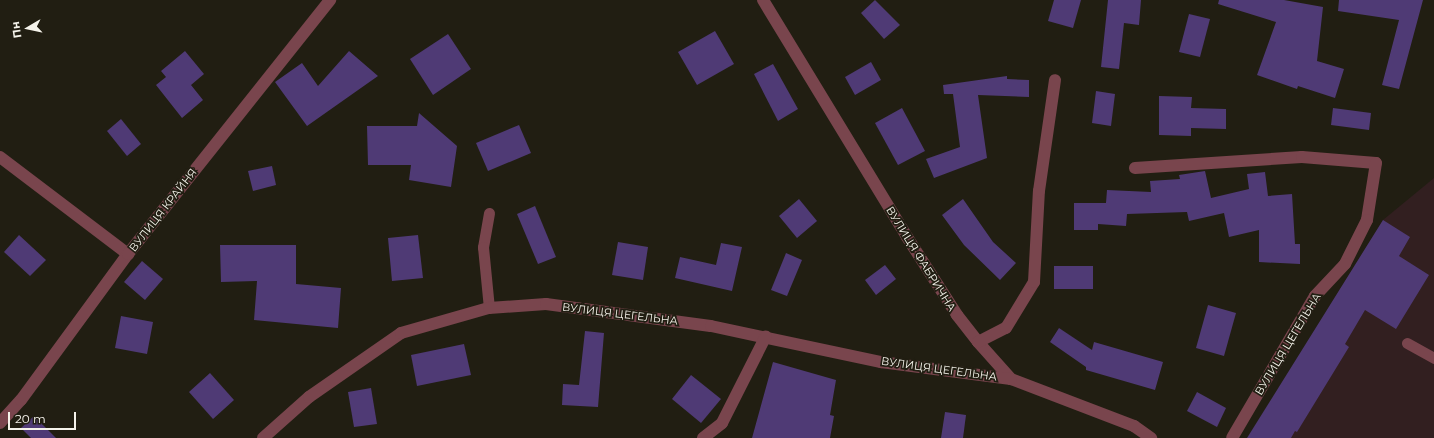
<!DOCTYPE html>
<html>
<head>
<meta charset="utf-8">
<style>
	body { margin:0 }
	#map { position:relative; width:1434px; height:438px; overflow:hidden; background:#211e12; font-family:Montserrat,sans-serif }
	div>[style] { position:absolute }
	[style*='--x'] { left:calc(var(--x)*1px); top:calc(var(--y)*1px); width:calc(var(--w)*1px); rotate:calc(var(--a)*1deg) }
	.industrial>* { inset:0; background:#321f20 }
	.building>* { inset:0; background:#4f3a75 }
	.service>* { height:11px; margin:-5.5px; padding:0 5.5px; transform-origin:5.5px; border-radius:5.5px; background:#79454d }
	.minor>* { height:12px; margin:-6px; padding:0 6px; transform-origin:6px; border-radius:6px; background:#79454d }
	span { translate:-50% -50%; white-space:nowrap; text-align:center; line-height:1.15; -webkit-text-stroke:3.5px #211e12; paint-order:stroke }
	.street-label { font-size:11px; color:#f5f3eb }
	.north { position:absolute; left:8px; top:8px; width:40px; height:40px; -webkit-text-stroke:3px #211e12; paint-order:stroke; rotate:261deg; font-size:11px; font-weight:700; line-height:16px; text-align:center; color:#f5f3eb }
	.north::after { content:''; display:block; margin:auto; width:14px; height:18px; background:#f5f3eb; clip-path:polygon(50% 0,100% 100%,50% 72%,0 100%) }
	.scale { position:absolute; left:8px; top:412px; width:68px; height:18px; box-sizing:border-box; border:2px solid #f5f3eb; border-top:0; padding-left:5px; font-size:12px; line-height:14px; white-space:nowrap; color:#f5f3eb; -webkit-text-stroke:3px #211e12; paint-order:stroke }
</style>
</head>
<body>
<div id="map">
	<div class="industrial">
		<div style="clip-path:polygon(1434px 178px,1434px 438px,1248px 438px,1383px 220px)"></div>
	</div>
	<div class="building">
		<div style="clip-path:polygon(875px 0,900px 25px,884px 39px,861px 13px)"></div>
		<div style="clip-path:polygon(1054px 0,1081px 0,1073px 28px,1048px 21px)"></div>
		<div style="clip-path:polygon(1108px 0,1141px 0,1139px 25px,1124px 23px,1119px 69px,1101px 67px)"></div>
		<div style="clip-path:polygon(1219px 0,1284px 0,1323px 7px,1317px 61px,1344px 69px,1335px 98px,1298px 86px,1297px 89px,1257px 75px,1276px 22px,1218px 4px)"></div>
		<div style="clip-path:polygon(1339px 0,1423px 0,1399px 89px,1382px 85px,1399px 20px,1338px 11px)"></div>
		<div style="clip-path:polygon(1189px 14px,1210px 19px,1200px 57px,1179px 52px)"></div>
		<div style="clip-path:polygon(715px 31px,734px 64px,697px 85px,678px 52px)"></div>
		<div style="clip-path:polygon(448px 34px,471px 69px,433px 95px,410px 59px)"></div>
		<div style="clip-path:polygon(185px 51px,204px 74px,191px 85px,203px 100px,182px 118px,156px 85px,166px 77px,161px 71px)"></div>
		<div style="clip-path:polygon(349px 51px,378px 76px,307px 126px,275px 82px,302px 63px,318px 86px)"></div>
		<div style="clip-path:polygon(871px 62px,881px 80px,855px 95px,845px 77px)"></div>
		<div style="clip-path:polygon(773px 64px,798px 109px,778px 121px,754px 74px)"></div>
		<div style="clip-path:polygon(1007px 76px,1007px 79px,1029px 80px,1029px 97px,978px 95px,987px 158px,934px 178px,926px 159px,960px 147px,953px 94px,944px 94px,943px 85px)"></div>
		<div style="clip-path:polygon(1096px 91px,1115px 94px,1111px 126px,1092px 123px)"></div>
		<div style="clip-path:polygon(1159px 96px,1192px 97px,1191px 108px,1226px 109px,1226px 129px,1191px 128px,1191px 136px,1159px 135px)"></div>
		<div style="clip-path:polygon(902px 108px,925px 151px,898px 165px,875px 123px)"></div>
		<div style="clip-path:polygon(1333px 108px,1371px 113px,1369px 130px,1331px 125px)"></div>
		<div style="clip-path:polygon(419px 113px,457px 146px,451px 187px,409px 180px,411px 165px,368px 165px,367px 126px,417px 126px)"></div>
		<div style="clip-path:polygon(121px 119px,141px 144px,127px 156px,107px 131px)"></div>
		<div style="clip-path:polygon(519px 125px,531px 153px,488px 171px,476px 143px)"></div>
		<div style="clip-path:polygon(272px 166px,276px 185px,253px 191px,248px 171px)"></div>
		<div style="clip-path:polygon(1205px 171px,1211px 198px,1249px 189px,1247px 174px,1265px 172px,1268px 196px,1292px 194px,1295px 244px,1300px 244px,1300px 264px,1259px 262px,1259px 230px,1229px 237px,1224px 213px,1189px 221px,1187px 212px,1127px 214px,1126px 226px,1098px 224px,1098px 230px,1074px 230px,1074px 203px,1106px 203px,1107px 190px,1151px 192px,1150px 181px,1180px 179px,1179px 175px)"></div>
		<div style="clip-path:polygon(799px 199px,817px 221px,797px 238px,779px 216px)"></div>
		<div style="clip-path:polygon(963px 199px,993px 242px,1016px 263px,1000px 280px,964px 245px,942px 215px)"></div>
		<div style="clip-path:polygon(535px 206px,556px 257px,538px 264px,517px 214px)"></div>
		<div style="clip-path:polygon(1383px 220px,1410px 237px,1399px 256px,1429px 275px,1396px 329px,1365px 310px,1345px 344px,1349px 347px,1297px 432px,1295px 431px,1291px 438px,1247px 438px)"></div>
		<div style="clip-path:polygon(19px 235px,46px 260px,30px 276px,4px 252px)"></div>
		<div style="clip-path:polygon(418px 235px,423px 278px,392px 281px,388px 238px)"></div>
		<div style="clip-path:polygon(618px 242px,648px 247px,643px 280px,612px 275px)"></div>
		<div style="clip-path:polygon(721px 243px,742px 247px,732px 291px,675px 278px,680px 257px,716px 265px)"></div>
		<div style="clip-path:polygon(220px 245px,296px 245px,296px 284px,341px 288px,338px 328px,254px 320px,257px 281px,221px 282px)"></div>
		<div style="clip-path:polygon(786px 253px,802px 260px,787px 296px,771px 290px)"></div>
		<div style="clip-path:polygon(142px 261px,163px 279px,145px 300px,124px 282px)"></div>
		<div style="clip-path:polygon(885px 265px,896px 279px,876px 295px,865px 280px)"></div>
		<div style="clip-path:polygon(1054px 266px,1093px 266px,1093px 289px,1054px 289px)"></div>
		<div style="clip-path:polygon(1208px 305px,1236px 313px,1224px 356px,1196px 348px)"></div>
		<div style="clip-path:polygon(121px 316px,153px 322px,147px 354px,115px 348px)"></div>
		<div style="clip-path:polygon(1059px 328px,1092px 350px,1094px 342px,1163px 362px,1155px 390px,1086px 370px,1086px 367px,1050px 342px)"></div>
		<div style="clip-path:polygon(585px 331px,604px 333px,598px 407px,562px 405px,563px 384px,579px 385px)"></div>
		<div style="clip-path:polygon(464px 344px,471px 375px,417px 386px,411px 355px)"></div>
		<div style="clip-path:polygon(773px 362px,836px 380px,830px 415px,834px 416px,830px 438px,752px 438px)"></div>
		<div style="clip-path:polygon(210px 373px,234px 400px,213px 419px,189px 392px)"></div>
		<div style="clip-path:polygon(691px 375px,721px 399px,701px 423px,672px 399px)"></div>
		<div style="clip-path:polygon(371px 388px,377px 424px,354px 427px,348px 392px)"></div>
		<div style="clip-path:polygon(1197px 392px,1226px 408px,1217px 427px,1187px 411px)"></div>
		<div style="clip-path:polygon(945px 412px,966px 415px,963px 438px,941px 438px)"></div>
		<div style="clip-path:polygon(34px 416px,56px 438px,31px 438px,21px 428px)"></div>
	</div>
	<div class="service">
		<div style="--x:489;--y:213;--w:35;--a:100"></div>
		<div style="--x:483;--y:247;--w:61;--a:84.4"></div>
		<div style="--x:1407;--y:343;--w:31;--a:29"></div>
	</div>
	<div class="minor">
		<div style="--x:763;--y:0;--w:277;--a:58.7"></div>
		<div style="--x:907;--y:237;--w:93;--a:57.3"></div>
		<div style="--x:957;--y:315;--w:34;--a:52"></div>
		<div style="--x:978;--y:342;--w:50;--a:48.3"></div>
		<div style="--x:1011;--y:379;--w:132;--a:20.9"></div>
		<div style="--x:1134;--y:426;--w:21;--a:35"></div>
		<div style="--x:0;--y:157;--w:161;--a:37.2"></div>
		<div style="--x:1135;--y:168;--w:167;--a:-3.8"></div>
		<div style="--x:1302;--y:157;--w:74;--a:4.6"></div>
		<div style="--x:1376;--y:163;--w:58;--a:99"></div>
		<div style="--x:1367;--y:220;--w:49;--a:116.6"></div>
		<div style="--x:1345;--y:264;--w:44;--a:133.2"></div>
		<div style="--x:1315;--y:296;--w:164;--a:120.3"></div>
		<div style="--x:978;--y:342;--w:31;--a:-27"></div>
		<div style="--x:1006;--y:328;--w:54;--a:-58.7"></div>
		<div style="--x:1034;--y:282;--w:91;--a:-86.9"></div>
		<div style="--x:1039;--y:191;--w:112;--a:-81.8"></div>
		<div style="--x:0;--y:423;--w:31;--a:-48"></div>
		<div style="--x:21;--y:400;--w:181;--a:-53.8"></div>
		<div style="--x:128;--y:254;--w:325;--a:-51.5"></div>
		<div style="--x:263;--y:438;--w:62;--a:-41.7"></div>
		<div style="--x:309;--y:397;--w:112;--a:-34.8"></div>
		<div style="--x:401;--y:333;--w:91;--a:-15.9"></div>
		<div style="--x:489;--y:308;--w:57;--a:-4"></div>
		<div style="--x:546;--y:304;--w:166;--a:7.6"></div>
		<div style="--x:711;--y:326;--w:174;--a:12"></div>
		<div style="--x:881;--y:362;--w:131;--a:7.5"></div>
		<div style="--x:703;--y:438;--w:24;--a:-38"></div>
		<div style="--x:722;--y:423;--w:97;--a:-63.2"></div>
	</div>
	<div class="street-label">
		<span style="left:163px;top:210px;rotate:-52deg">ВУЛИЦЯ КРАЙНЯ</span>
		<span style="left:921px;top:259px;rotate:58deg">ВУЛИЦЯ ФАБРИЧНА</span>
		<span style="left:620px;top:314px;rotate:7deg">ВУЛИЦЯ ЦЕГЕЛЬНА</span>
		<span style="left:1288px;top:344px;rotate:-59deg">ВУЛИЦЯ ЦЕГЕЛЬНА</span>
		<span style="left:939px;top:369px;rotate:8deg">ВУЛИЦЯ ЦЕГЕЛЬНА</span>
	</div>
	<div class="north">Пн</div>
	<div class="scale">20 m</div>
</div>
</body>
</html>
